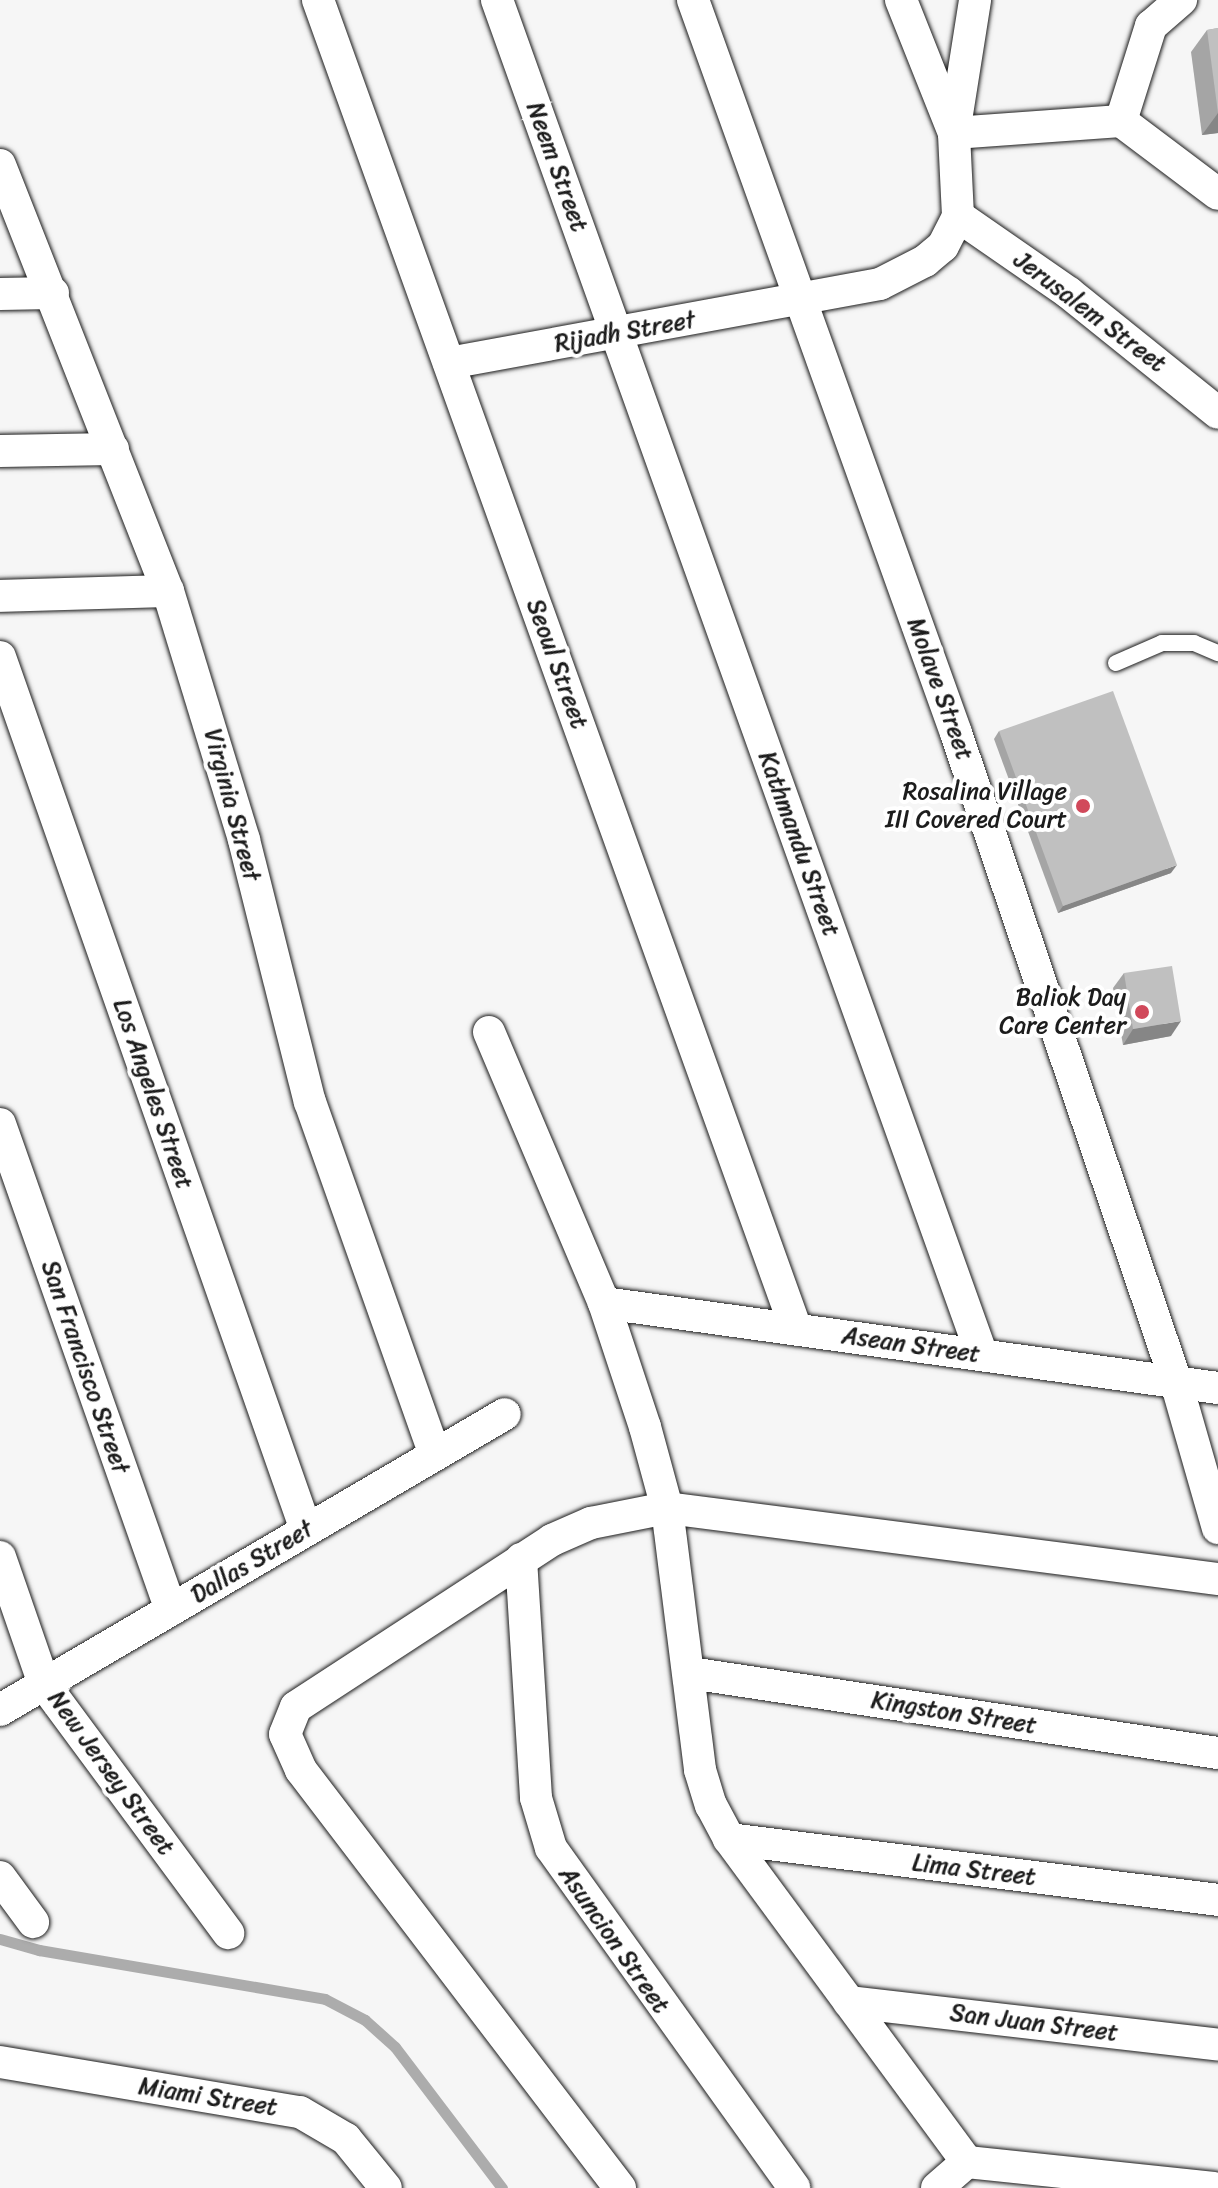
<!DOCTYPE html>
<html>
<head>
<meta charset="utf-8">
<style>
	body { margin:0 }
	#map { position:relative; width:1218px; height:2188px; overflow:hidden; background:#f6f6f6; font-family:Sriracha,sans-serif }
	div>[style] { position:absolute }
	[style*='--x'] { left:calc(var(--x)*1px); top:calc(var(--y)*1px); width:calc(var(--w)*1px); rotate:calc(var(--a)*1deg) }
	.stream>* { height:11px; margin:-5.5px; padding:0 5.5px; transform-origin:5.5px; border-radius:5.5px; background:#acacac }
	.roads { filter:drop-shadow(0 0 2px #1c1c1c) drop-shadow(0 0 2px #1c1c1c) }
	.service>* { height:16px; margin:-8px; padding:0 8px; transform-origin:8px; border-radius:8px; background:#fff }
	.minor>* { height:32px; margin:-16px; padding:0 16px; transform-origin:16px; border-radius:16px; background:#fff }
	.wall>* { inset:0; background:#a5a5a5 }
	.shaded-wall>* { inset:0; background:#868686 }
	.building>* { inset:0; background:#c0c0c0 }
	.dots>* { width:22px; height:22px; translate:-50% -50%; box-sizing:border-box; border:4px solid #fff; border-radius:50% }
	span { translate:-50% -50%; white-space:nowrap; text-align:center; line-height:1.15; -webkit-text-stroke:8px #fff; paint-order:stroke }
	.street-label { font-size:24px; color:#1c1c1c }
	.poi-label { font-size:24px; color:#1c1c1c }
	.right { translate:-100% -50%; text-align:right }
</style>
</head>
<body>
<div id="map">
	<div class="stream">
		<div style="--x:0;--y:1939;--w:41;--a:15.8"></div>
		<div style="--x:39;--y:1950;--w:290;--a:9.7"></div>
		<div style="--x:325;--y:1999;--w:45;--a:27.7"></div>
		<div style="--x:365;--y:2020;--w:40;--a:42"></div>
		<div style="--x:395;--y:2047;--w:177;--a:52.8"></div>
	</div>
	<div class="roads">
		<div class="service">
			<div style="--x:1116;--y:663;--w:50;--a:-23.5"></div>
			<div style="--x:1162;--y:643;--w:32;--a:0"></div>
			<div style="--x:1194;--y:643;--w:26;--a:23"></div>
		</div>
		<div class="minor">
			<div style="--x:318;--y:0;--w:1412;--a:70.22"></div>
			<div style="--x:497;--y:0;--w:1439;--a:70.31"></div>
			<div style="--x:693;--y:0;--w:779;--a:70.26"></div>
			<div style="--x:956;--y:733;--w:685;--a:71.27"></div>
			<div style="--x:1176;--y:1382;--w:152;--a:74"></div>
			<div style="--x:901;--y:0;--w:143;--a:68.3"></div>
			<div style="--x:1121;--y:121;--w:100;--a:-72.5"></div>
			<div style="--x:1151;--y:26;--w:40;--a:-41"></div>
			<div style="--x:954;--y:133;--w:167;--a:-4.1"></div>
			<div style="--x:1121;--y:121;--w:121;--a:37"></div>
			<div style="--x:0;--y:165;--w:458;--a:68.5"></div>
			<div style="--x:168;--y:591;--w:260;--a:73"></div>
			<div style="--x:244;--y:840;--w:270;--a:75.9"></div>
			<div style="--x:310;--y:1102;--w:374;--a:70.5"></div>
			<div style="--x:958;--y:216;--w:135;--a:34.7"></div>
			<div style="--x:1069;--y:293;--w:191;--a:38.8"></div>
			<div style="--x:0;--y:294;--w:53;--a:-1.1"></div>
			<div style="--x:449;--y:363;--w:438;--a:-10.4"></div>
			<div style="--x:880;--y:284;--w:51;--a:-27.1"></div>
			<div style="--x:925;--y:261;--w:23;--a:-40"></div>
			<div style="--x:943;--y:246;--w:34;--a:-63"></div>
			<div style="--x:958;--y:216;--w:83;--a:-92.8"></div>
			<div style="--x:954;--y:133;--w:135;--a:-81"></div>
			<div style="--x:0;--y:451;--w:113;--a:-1"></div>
			<div style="--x:0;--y:596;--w:168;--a:-1.7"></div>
			<div style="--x:0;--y:657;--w:925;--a:70.68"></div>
			<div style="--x:489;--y:1032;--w:294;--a:67"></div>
			<div style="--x:604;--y:1303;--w:131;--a:71.7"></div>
			<div style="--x:645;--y:1427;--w:84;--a:74.8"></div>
			<div style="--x:667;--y:1508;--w:264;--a:82.8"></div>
			<div style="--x:700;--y:1770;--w:37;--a:73"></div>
			<div style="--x:711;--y:1805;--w:38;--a:62"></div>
			<div style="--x:729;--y:1839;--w:401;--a:53.6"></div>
			<div style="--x:0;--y:1124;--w:515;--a:70.62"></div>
			<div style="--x:604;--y:1303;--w:620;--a:7.88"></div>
			<div style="--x:0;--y:1557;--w:134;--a:70.9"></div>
			<div style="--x:44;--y:1684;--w:310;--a:53.5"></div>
			<div style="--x:521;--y:1559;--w:239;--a:86.4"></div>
			<div style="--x:536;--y:1798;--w:52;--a:73.3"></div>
			<div style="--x:551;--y:1848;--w:418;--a:54.4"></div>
			<div style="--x:690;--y:1673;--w:534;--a:8.62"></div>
			<div style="--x:0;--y:1710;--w:585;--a:-30.38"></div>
			<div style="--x:729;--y:1839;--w:493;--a:7.1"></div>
			<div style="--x:0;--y:1877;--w:56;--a:53.7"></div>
			<div style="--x:849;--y:2002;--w:371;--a:6.6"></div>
			<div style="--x:0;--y:2062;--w:304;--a:9.5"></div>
			<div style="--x:300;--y:2112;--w:53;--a:30.4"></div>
			<div style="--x:346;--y:2139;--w:63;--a:50.8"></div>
			<div style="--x:967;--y:2162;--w:248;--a:6"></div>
			<div style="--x:620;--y:2188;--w:526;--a:-127.35"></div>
			<div style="--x:301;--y:1770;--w:39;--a:-114"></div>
			<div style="--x:285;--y:1734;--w:29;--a:-68"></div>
			<div style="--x:296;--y:1707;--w:306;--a:-33.1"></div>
			<div style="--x:552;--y:1540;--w:43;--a:-23.6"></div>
			<div style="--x:591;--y:1523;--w:77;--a:-11.2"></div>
			<div style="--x:667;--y:1508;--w:556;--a:7.34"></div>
			<div style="--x:937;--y:2188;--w:40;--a:-41"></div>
		</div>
	</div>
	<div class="wall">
		<div style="clip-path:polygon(1218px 28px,1218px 133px,1202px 135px,1191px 52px,1207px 30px)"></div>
		<div style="clip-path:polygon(999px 731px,1171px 873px,1058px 913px,994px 739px)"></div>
		<div style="clip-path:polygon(1124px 973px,1171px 1036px,1123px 1045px,1113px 988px)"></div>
	</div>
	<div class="shaded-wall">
		<div style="clip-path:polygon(1218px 113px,1218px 133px,1202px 135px)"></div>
		<div style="clip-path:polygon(1177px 865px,1171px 873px,1058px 913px,1063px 906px)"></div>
		<div style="clip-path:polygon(1181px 1021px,1171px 1036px,1123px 1045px,1133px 1029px)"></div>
	</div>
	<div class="building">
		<div style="clip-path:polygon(1218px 28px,1218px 113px,1207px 30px)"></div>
		<div style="clip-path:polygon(1113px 691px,1177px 865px,1063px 906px,999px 731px)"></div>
		<div style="clip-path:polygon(1172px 966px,1181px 1021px,1133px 1029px,1124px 973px)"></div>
	</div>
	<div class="dots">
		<div style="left:1083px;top:806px;background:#d1495b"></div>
		<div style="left:1142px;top:1012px;background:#d1495b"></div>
	</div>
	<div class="street-label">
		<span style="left:557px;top:167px;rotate:70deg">Neem Street</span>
		<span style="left:1090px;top:312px;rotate:37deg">Jerusalem Street</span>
		<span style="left:625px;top:332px;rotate:-10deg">Rijadh Street</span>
		<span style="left:557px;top:664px;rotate:70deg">Seoul Street</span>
		<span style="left:940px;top:689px;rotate:70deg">Molave Street</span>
		<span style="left:232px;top:805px;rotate:75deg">Virginia Street</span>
		<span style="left:799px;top:844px;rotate:70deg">Kathmandu Street</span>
		<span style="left:153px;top:1094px;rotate:71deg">Los Angeles Street</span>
		<span style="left:911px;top:1345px;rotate:8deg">Asean Street</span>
		<span style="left:85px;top:1367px;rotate:71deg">San Francisco Street</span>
		<span style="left:252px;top:1562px;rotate:-31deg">Dallas Street</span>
		<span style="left:954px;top:1713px;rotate:9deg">Kingston Street</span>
		<span style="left:111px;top:1773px;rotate:54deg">New Jersey Street</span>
		<span style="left:974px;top:1870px;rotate:7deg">Lima Street</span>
		<span style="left:614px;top:1940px;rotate:55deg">Asuncion Street</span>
		<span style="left:1034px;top:2023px;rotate:7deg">San Juan Street</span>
		<span style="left:208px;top:2097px;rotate:9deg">Miami Street</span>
	</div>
	<div class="poi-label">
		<span class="right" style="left:1067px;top:806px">Rosalina Village<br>III Covered Court</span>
		<span class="right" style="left:1126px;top:1012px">Baliok Day<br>Care Center</span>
	</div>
</div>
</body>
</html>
